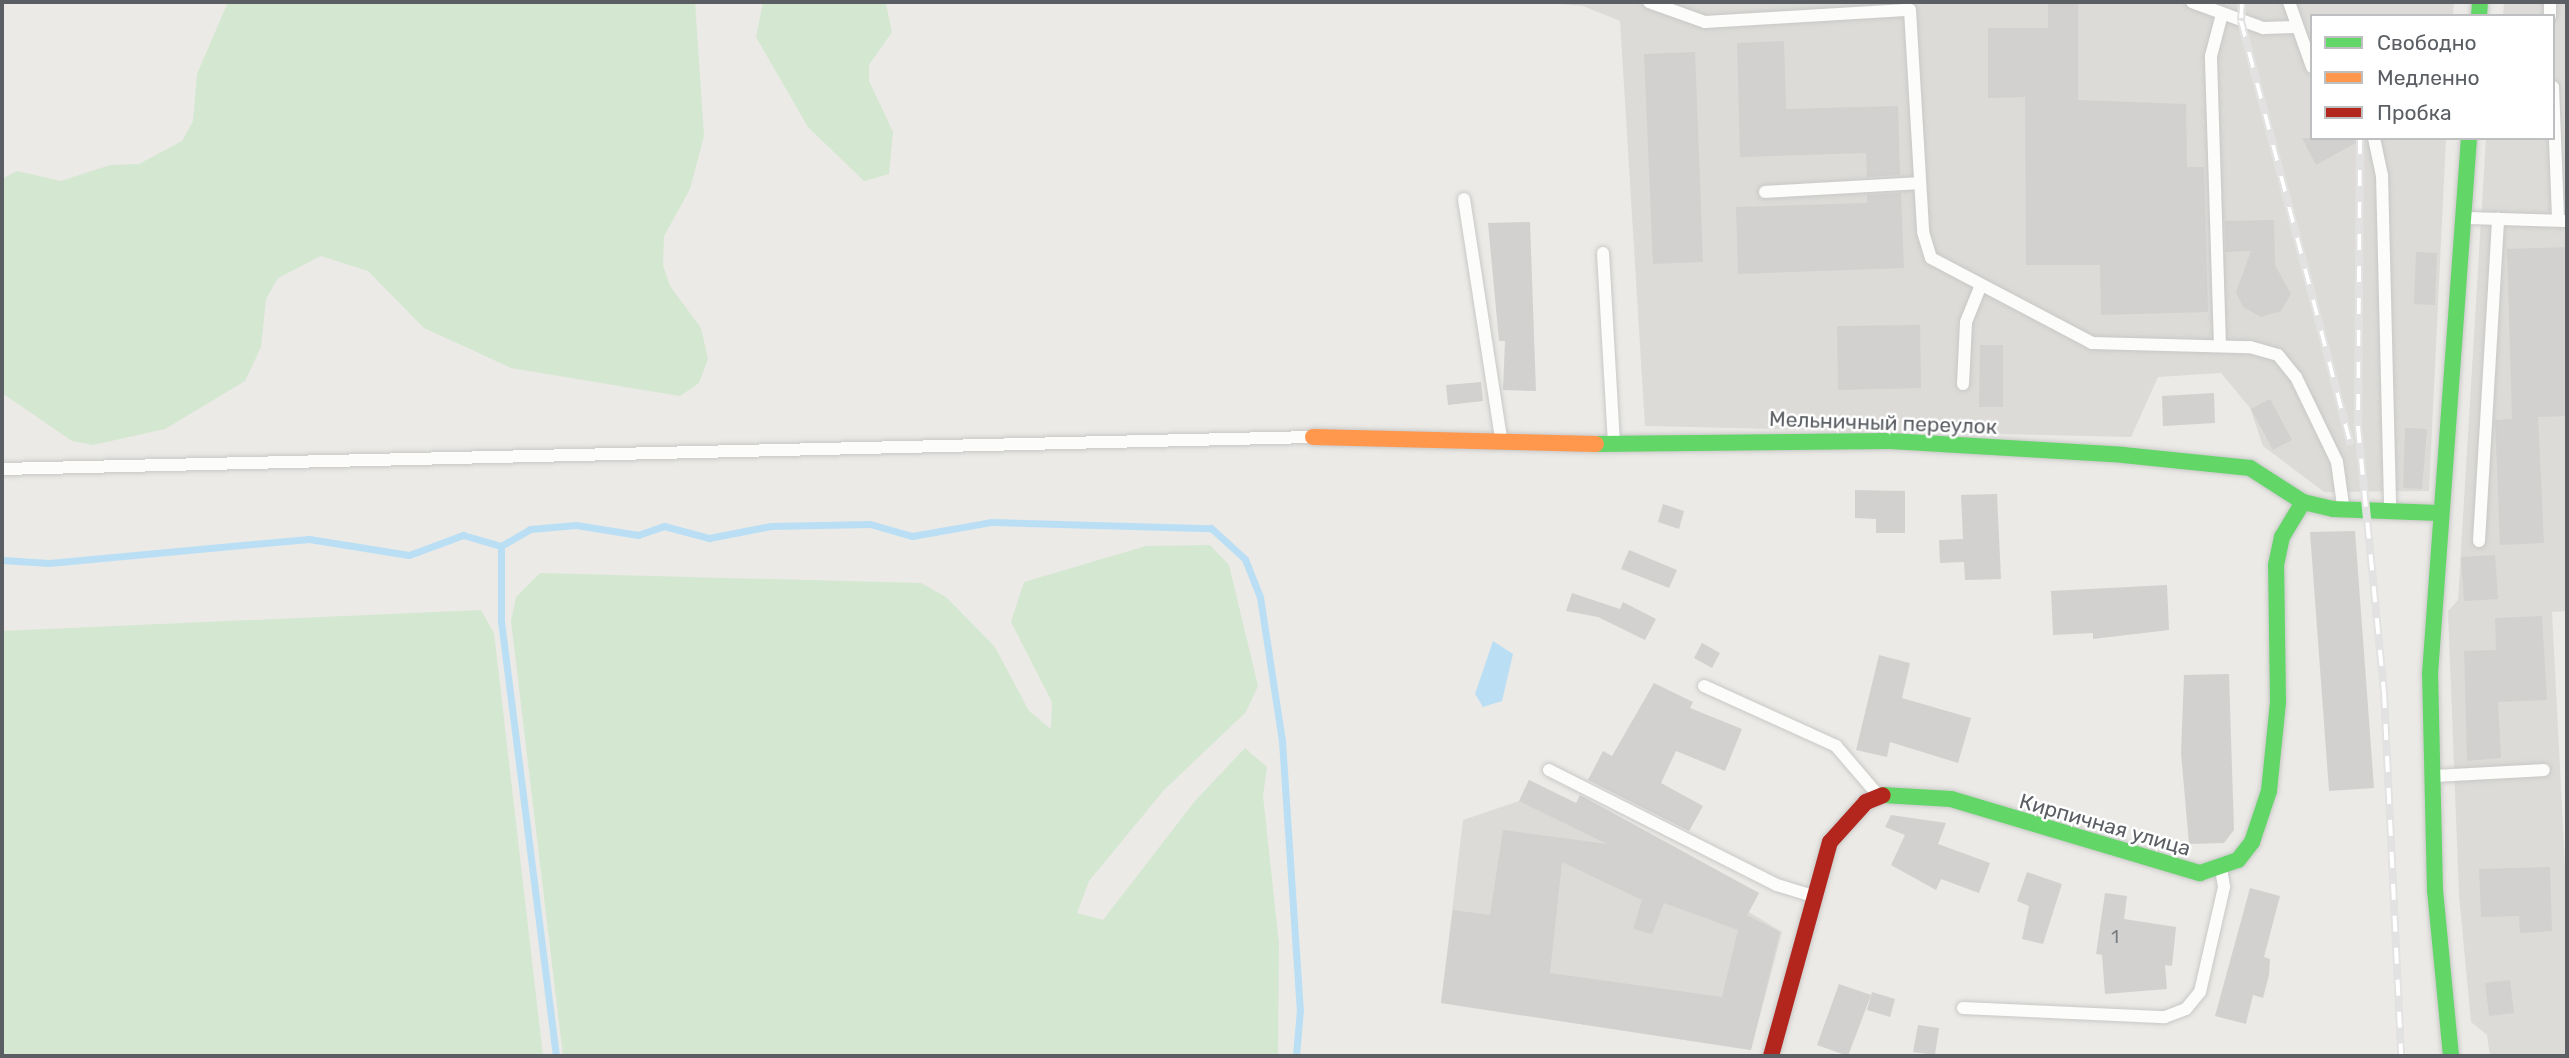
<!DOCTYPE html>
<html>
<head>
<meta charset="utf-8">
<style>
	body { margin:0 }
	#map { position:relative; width:2569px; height:1058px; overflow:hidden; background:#ebeae6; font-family:Rubik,sans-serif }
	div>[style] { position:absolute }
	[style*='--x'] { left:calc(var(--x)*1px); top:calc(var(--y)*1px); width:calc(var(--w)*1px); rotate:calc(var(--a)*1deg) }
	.industrial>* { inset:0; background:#dcdbd7 }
	.green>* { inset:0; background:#d4e7d1 }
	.water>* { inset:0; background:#badff5 }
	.stream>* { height:7px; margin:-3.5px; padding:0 3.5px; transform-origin:3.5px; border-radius:3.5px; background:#badff5 }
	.building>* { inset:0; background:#d2d1cf }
	.roads { filter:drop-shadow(0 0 2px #c8c8c8) drop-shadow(0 0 2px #c8c8c8) }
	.lane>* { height:12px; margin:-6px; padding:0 6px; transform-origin:6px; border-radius:6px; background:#fcfcfb }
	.fast>* { height:16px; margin:-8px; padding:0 8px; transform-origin:8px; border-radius:8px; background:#63d668 }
	.slow>* { height:16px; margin:-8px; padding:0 8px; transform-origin:8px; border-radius:8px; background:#ff974d }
	.jam>* { height:16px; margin:-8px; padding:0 8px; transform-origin:8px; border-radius:8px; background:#b3261e }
	.rail>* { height:8px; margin-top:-4px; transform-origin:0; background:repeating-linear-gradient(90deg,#fff 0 16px,#e2e2e2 0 32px); box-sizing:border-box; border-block:2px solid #e2e2e2 }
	span { translate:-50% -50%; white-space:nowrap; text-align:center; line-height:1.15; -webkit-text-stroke:5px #fff; paint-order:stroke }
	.number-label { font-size:18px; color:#7a7d80 }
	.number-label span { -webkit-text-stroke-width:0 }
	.street-label { font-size:21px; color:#5b5f64 }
	.frame { position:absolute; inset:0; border:4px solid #5b5f64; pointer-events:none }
	.legend { position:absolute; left:2310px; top:14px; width:245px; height:126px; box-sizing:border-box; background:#fff; border:2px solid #bdbfc1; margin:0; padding:9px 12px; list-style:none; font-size:21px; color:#5b5f64 }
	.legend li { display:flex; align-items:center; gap:14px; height:35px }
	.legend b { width:35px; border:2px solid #bdbfc1 }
</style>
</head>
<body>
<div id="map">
	<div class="industrial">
		<div style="clip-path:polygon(1537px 2px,2454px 2px,2453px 16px,2312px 16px,2312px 138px,2446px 138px,2429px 491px,2324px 492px,2263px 446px,2250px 408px,2221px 373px,2158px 377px,2131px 437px,1645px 426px,1620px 21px,1583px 6px)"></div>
		<div style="clip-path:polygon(2504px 2px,2567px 2px,2567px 611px,2552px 612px,2567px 905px,2567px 1056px,2490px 1056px,2487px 1035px,2471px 1022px,2459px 895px,2448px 611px,2458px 600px,2486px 138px,2553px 138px,2553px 16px,2503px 16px)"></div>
		<div style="clip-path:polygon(1529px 780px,1759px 893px,1749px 912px,1782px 932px,1751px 1050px,1441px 1003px,1463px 820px,1519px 801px)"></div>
	</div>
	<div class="green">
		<div style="clip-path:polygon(228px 2px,695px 2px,704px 136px,690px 189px,664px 236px,663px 265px,670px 286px,701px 328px,708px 359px,699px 383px,680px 396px,511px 368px,424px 328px,368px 271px,321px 256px,278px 278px,266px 299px,261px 347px,245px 381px,165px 429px,93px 445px,72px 441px,2px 393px,2px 179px,17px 171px,61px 181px,110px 165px,139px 164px,182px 141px,193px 121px,197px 74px)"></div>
		<div style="clip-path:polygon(763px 2px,886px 4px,892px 32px,869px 65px,869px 81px,893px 132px,889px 174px,864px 181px,808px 127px,756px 37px)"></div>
		<div style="clip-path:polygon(1210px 545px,1229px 565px,1258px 686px,1246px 712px,1164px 790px,1089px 881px,1077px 913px,1103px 920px,1195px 801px,1245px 748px,1267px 767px,1263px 796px,1279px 944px,1278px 1056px,563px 1056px,511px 621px,516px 597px,540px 573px,921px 583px,946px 597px,995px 647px,1029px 711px,1051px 729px,1052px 702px,1011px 622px,1024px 582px,1146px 546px)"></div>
		<div style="clip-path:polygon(481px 610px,494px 633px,543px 1056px,2px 1056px,2px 631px)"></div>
	</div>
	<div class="water">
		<div style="clip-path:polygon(1493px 641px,1513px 654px,1502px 701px,1483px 707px,1475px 694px)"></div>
	</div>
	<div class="stream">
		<div style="--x:501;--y:546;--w:75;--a:90"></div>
		<div style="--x:501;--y:621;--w:438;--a:82.8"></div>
		<div style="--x:2;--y:560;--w:47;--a:3.7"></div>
		<div style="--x:49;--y:563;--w:261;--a:-5.3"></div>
		<div style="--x:309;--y:539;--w:101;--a:9.1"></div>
		<div style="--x:409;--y:555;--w:58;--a:-20.3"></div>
		<div style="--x:463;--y:535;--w:40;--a:16"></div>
		<div style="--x:501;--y:546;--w:34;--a:-30"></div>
		<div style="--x:530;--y:529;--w:46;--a:-5"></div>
		<div style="--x:576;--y:525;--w:63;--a:9.2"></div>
		<div style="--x:638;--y:535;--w:28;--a:-19"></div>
		<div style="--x:664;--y:526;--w:47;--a:14.9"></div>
		<div style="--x:709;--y:538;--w:63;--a:-11"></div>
		<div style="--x:771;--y:526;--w:99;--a:-1.2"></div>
		<div style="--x:870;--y:524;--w:44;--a:15.9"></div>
		<div style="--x:912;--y:536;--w:80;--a:-10"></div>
		<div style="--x:991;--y:522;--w:220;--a:1.6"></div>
		<div style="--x:1211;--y:528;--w:46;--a:42.4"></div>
		<div style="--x:1245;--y:559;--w:41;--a:68.5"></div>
		<div style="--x:1260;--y:597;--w:146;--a:81.3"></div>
		<div style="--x:1282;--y:741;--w:269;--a:86.2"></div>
		<div style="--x:1300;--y:1009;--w:47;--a:94.9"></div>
	</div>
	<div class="building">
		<div style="clip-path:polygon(2048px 2px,2078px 2px,2078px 100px,2186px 104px,2187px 167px,2204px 167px,2208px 312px,2101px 315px,2100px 265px,2026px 265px,2025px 97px,1988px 98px,1988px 28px,2048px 28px)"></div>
		<div style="clip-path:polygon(1784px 41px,1786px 109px,1898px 106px,1900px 175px,1867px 177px,1866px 153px,1740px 157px,1737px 43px)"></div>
		<div style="clip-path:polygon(1695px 52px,1703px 262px,1653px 264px,1644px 54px)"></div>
		<div style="clip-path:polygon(2302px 138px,2365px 138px,2316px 165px)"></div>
		<div style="clip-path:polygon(1901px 193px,1904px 268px,1738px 274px,1736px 207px,1867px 203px,1867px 195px)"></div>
		<div style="clip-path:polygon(2274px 220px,2275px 265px,2291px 294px,2281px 311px,2261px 317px,2243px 307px,2236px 292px,2251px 251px,2226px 252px,2225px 221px)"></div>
		<div style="clip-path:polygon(1530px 222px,1536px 391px,1503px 390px,1505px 341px,1499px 341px,1488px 223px)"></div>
		<div style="clip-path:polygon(2567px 247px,2567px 416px,2538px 417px,2544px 543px,2500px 545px,2495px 420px,2512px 419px,2507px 249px)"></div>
		<div style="clip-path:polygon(2416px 252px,2437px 253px,2435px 305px,2414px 304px)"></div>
		<div style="clip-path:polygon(1920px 325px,1921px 388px,1838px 390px,1837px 326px)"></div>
		<div style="clip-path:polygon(1980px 345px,2003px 345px,2003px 407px,1979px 407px)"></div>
		<div style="clip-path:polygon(1481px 382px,1483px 401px,1448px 405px,1446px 385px)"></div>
		<div style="clip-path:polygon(2214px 393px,2215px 423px,2163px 426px,2162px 396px)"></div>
		<div style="clip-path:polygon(2270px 399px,2292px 440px,2273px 450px,2251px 409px)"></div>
		<div style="clip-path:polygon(2405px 428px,2427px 429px,2422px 489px,2403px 488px)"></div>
		<div style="clip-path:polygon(1855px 490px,1905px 491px,1905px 533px,1876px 533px,1876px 519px,1855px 518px)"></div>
		<div style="clip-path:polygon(1997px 494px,2001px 579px,1965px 580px,1964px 562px,1940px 563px,1939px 540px,1963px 539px,1961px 495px)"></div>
		<div style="clip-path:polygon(1663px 504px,1684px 511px,1679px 529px,1658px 522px)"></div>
		<div style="clip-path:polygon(2355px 531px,2374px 788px,2329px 791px,2310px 532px)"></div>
		<div style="clip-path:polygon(1629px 550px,1677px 570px,1669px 588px,1621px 569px)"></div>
		<div style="clip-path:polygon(2495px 555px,2498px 599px,2464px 601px,2461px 557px)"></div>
		<div style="clip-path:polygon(2167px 585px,2169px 630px,2093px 639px,2093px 633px,2053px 635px,2051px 591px)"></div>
		<div style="clip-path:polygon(1572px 593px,1620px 609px,1623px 602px,1656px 619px,1645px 640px,1598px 617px,1566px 611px)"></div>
		<div style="clip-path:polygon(2542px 616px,2547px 700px,2498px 702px,2501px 758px,2467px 761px,2464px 651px,2496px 650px,2495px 618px)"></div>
		<div style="clip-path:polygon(1702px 643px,1720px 653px,1712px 668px,1694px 658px)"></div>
		<div style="clip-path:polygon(1879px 655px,1910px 663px,1902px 698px,1971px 718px,1958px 763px,1890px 742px,1887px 757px,1856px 750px)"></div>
		<div style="clip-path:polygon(2229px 674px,2234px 830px,2224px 843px,2189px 844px,2181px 753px,2184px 675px)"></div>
		<div style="clip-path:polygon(1654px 683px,1693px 702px,1690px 708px,1742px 729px,1725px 771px,1676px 751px,1661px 783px,1703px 806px,1689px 831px,1588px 780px,1603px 751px,1612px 756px)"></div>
		<div style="clip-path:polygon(evenodd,1529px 780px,1576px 803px,1580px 795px,1759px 893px,1747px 915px,1780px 932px,1751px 1050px,1441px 1003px,1453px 910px,1490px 915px,1503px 830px,1607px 844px,1519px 801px,1529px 780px,1562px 862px,1642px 900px,1633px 929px,1652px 934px,1664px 903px,1738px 930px,1722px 997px,1550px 973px,1562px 862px)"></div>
		<div style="clip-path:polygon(1891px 815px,1946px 823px,1938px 844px,1990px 863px,1979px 893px,1941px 879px,1936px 890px,1891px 865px,1905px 835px,1885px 827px)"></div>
		<div style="clip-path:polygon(2550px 867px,2552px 931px,2520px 933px,2519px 916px,2481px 917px,2479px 869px)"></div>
		<div style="clip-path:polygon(2027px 872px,2062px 884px,2043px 944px,2022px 939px,2029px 906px,2017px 901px)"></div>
		<div style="clip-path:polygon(2250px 888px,2280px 896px,2264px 957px,2270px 959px,2269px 975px,2263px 998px,2253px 995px,2246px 1024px,2215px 1016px)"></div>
		<div style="clip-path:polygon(2105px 893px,2127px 896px,2124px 919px,2176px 927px,2172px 966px,2165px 965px,2167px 989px,2105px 994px,2102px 955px,2096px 954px)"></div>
		<div style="clip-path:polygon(2510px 980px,2514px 1013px,2489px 1016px,2485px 983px)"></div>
		<div style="clip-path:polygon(1839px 984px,1871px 995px,1848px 1056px,1817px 1045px)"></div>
		<div style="clip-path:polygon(1872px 992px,1895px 999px,1890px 1017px,1867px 1010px)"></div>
		<div style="clip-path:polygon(1918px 1025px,1939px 1028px,1935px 1055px,1913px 1052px)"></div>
	</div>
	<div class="roads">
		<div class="lane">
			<div style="--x:1649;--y:2;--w:59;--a:19.7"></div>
			<div style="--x:1705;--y:22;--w:205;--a:-3.4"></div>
			<div style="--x:1910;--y:10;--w:222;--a:86.6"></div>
			<div style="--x:1923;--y:232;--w:27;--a:73"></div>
			<div style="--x:1931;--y:258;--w:182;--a:27.8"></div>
			<div style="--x:2092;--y:343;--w:158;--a:1.5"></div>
			<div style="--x:2250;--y:347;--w:29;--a:16"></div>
			<div style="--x:2278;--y:355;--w:28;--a:51"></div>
			<div style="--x:2296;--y:377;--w:94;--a:64.2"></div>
			<div style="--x:2337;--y:462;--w:43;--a:82.1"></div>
			<div style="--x:2192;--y:2;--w:76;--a:20.1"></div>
			<div style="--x:2263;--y:28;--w:32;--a:-2"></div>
			<div style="--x:2289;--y:2;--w:69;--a:70.5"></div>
			<div style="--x:2550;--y:2;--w:14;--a:90"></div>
			<div style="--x:2553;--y:87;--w:133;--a:87.8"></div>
			<div style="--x:2374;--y:138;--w:38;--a:78"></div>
			<div style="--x:2382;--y:175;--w:332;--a:88.6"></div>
			<div style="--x:1765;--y:192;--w:155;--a:-3.3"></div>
			<div style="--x:1464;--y:199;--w:242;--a:81.2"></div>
			<div style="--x:2466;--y:218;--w:101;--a:1.7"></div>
			<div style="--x:1603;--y:253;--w:188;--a:86.7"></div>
			<div style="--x:2220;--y:346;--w:290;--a:-91.8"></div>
			<div style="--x:2211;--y:56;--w:43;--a:-75.3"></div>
			<div style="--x:1963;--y:384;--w:62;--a:-87.2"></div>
			<div style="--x:1966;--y:322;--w:37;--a:-68"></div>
			<div style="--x:2;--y:469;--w:1308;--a:-1.4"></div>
			<div style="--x:2479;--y:541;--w:323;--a:-86.6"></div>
			<div style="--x:1704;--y:686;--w:145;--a:24.4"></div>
			<div style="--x:1836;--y:746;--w:65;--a:49.4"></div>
			<div style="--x:1549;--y:770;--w:255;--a:26.8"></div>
			<div style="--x:1777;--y:885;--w:34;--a:17"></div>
			<div style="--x:2436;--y:776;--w:108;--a:-3.2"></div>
			<div style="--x:1963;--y:1008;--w:202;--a:2.6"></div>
			<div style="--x:2165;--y:1017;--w:22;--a:-21"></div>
			<div style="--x:2186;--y:1009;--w:22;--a:-51"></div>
			<div style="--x:2200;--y:992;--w:108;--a:-77.1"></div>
			<div style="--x:2224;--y:887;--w:18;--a:-99"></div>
		</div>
		<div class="fast">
			<div style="--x:2479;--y:16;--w:14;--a:-86"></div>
			<div style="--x:1596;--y:444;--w:294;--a:-0.6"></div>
			<div style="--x:1890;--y:441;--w:233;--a:3.4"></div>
			<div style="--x:2123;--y:455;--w:128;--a:5.8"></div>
			<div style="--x:2250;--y:468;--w:63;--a:32.7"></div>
			<div style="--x:2303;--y:502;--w:31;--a:13"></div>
			<div style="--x:2333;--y:509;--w:106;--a:2.2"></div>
			<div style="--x:1883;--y:795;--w:68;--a:3.4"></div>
			<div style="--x:1951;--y:799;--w:260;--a:16.6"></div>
			<div style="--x:2200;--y:873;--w:40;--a:-18.9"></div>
			<div style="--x:2238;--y:860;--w:23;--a:-52"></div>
			<div style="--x:2252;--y:842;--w:54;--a:-71.6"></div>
			<div style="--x:2269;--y:791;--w:89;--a:-84.2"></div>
			<div style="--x:2278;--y:702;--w:137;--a:-90.8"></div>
			<div style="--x:2276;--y:565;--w:29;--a:-78"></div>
			<div style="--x:2282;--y:537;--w:41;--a:-59"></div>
			<div style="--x:2451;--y:1056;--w:166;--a:-95.5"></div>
			<div style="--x:2435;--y:891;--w:217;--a:-91.3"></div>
			<div style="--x:2430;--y:674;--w:537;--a:-85.84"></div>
		</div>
		<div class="slow">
			<div style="--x:1313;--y:437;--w:283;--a:1.4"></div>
		</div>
		<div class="jam">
			<div style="--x:1771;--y:1056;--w:222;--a:-74.6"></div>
			<div style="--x:1830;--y:842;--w:54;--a:-48"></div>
			<div style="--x:1866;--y:802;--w:18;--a:-22"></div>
		</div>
	</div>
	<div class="rail">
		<div style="--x:2242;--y:2;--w:19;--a:93"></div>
		<div style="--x:2241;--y:21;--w:438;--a:75.5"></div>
		<div style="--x:2360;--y:138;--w:289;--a:90.4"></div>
		<div style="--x:2358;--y:427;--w:266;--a:84.4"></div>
		<div style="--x:2384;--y:692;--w:364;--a:87.3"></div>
	</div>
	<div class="number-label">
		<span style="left:2115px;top:937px">1</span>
	</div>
	<div class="street-label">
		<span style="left:1883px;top:423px;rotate:2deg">Мельничный переулок</span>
		<span style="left:2105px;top:825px;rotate:16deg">Кирпичная улица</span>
	</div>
	<div class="frame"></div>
	<ul class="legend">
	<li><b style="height:9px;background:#63d668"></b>Свободно</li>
	<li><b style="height:9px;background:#ff974d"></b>Медленно</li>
	<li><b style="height:9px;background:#b3261e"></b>Пробка</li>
	</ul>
</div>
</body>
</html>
